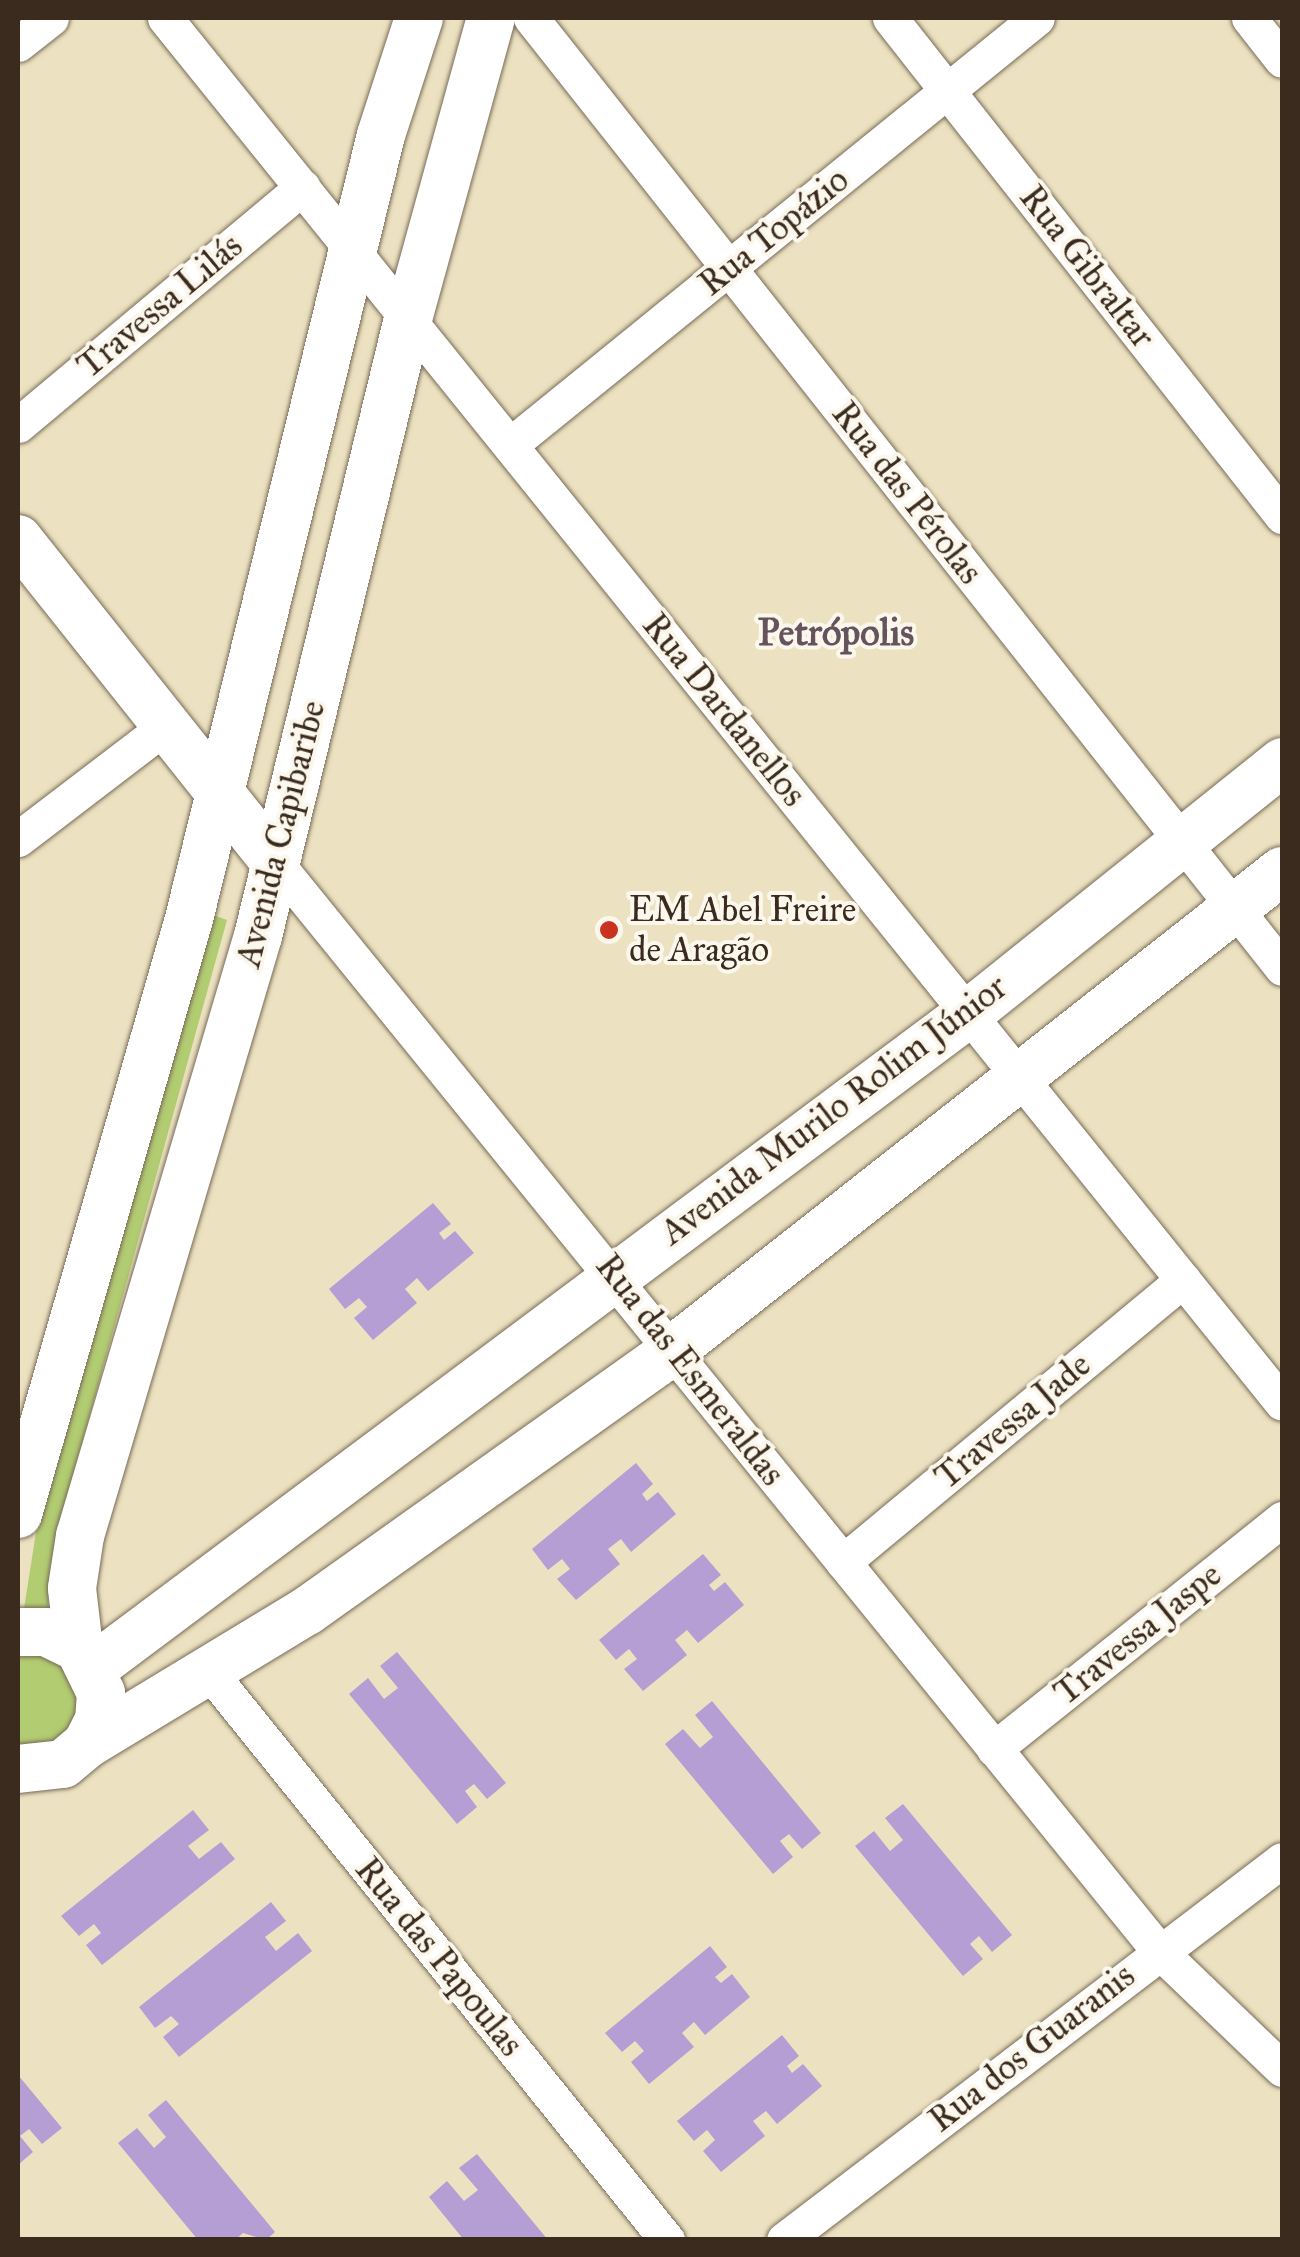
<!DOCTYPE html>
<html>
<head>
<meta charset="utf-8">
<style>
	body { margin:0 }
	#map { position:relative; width:1300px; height:2257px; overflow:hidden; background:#ece2c1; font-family:"IM FELL Great Primer",serif }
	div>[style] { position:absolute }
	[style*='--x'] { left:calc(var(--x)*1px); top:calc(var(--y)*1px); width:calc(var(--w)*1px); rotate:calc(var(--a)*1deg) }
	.green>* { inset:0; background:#b2cc72 }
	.building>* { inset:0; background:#b49ed4 }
	.roads { filter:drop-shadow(0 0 2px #796a57) drop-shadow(0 0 2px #796a57) }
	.street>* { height:35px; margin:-17.5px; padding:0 17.5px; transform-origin:17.5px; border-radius:17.5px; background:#fff }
	.secondary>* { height:48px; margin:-24px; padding:0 24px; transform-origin:24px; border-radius:24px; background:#fff }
	.dots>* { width:28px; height:28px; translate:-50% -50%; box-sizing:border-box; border:5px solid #fbf7ec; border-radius:50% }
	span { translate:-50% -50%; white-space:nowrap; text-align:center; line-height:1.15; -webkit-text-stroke:8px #fbf7ec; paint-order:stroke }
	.street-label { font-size:35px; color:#3b2a1e }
	.poi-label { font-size:35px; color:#3b2a1e }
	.left { translate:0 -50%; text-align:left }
	.neighbourhood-label { font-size:38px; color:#65535e; font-weight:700 }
	.frame { position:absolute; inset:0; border:20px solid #3b2a1e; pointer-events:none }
</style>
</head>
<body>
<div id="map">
	<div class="green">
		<div style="clip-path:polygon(202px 911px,227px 920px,71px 1483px,50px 1568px,47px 1617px,23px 1615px,45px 1475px)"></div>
		<div style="clip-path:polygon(43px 1654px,60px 1661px,83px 1708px,67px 1739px,18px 1749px,18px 1657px)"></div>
	</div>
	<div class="building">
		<div style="clip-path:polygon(433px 1203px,451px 1224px,439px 1233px,444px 1240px,455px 1231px,474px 1253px,428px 1291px,417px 1278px,405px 1289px,417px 1303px,373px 1340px,354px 1318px,367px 1307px,359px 1298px,345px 1309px,329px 1289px)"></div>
		<div style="clip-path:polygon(636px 1463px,653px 1484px,642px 1494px,647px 1501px,658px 1492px,676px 1514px,631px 1552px,621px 1539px,608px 1549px,620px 1564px,576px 1600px,557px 1579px,570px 1569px,562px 1559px,548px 1570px,532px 1549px)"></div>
		<div style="clip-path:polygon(703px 1554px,721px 1575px,709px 1585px,714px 1591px,725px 1582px,744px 1605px,698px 1643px,687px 1630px,675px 1640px,687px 1655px,643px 1691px,624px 1669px,637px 1659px,629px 1649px,616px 1660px,599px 1640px)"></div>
		<div style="clip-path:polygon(397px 1652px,506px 1783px,487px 1799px,474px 1784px,465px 1791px,477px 1807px,457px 1824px,349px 1694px,368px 1678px,384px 1699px,398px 1688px,380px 1666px)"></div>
		<div style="clip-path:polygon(712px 1701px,821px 1833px,802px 1849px,789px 1834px,780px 1841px,793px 1857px,773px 1874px,665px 1744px,683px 1729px,700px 1748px,713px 1737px,695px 1715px)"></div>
		<div style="clip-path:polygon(903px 1804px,1012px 1935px,992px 1952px,979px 1936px,970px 1944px,983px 1959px,963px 1976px,855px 1846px,874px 1831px,890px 1851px,903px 1840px,885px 1818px)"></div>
		<div style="clip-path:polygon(193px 1810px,209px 1830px,188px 1846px,199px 1859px,221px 1842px,235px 1859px,102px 1965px,86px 1945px,101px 1933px,94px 1924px,79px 1936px,61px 1916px)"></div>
		<div style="clip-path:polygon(271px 1902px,286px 1921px,265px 1937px,276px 1951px,298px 1933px,312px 1951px,179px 2057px,163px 2037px,179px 2024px,171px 2016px,155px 2028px,139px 2007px)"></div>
		<div style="clip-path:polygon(710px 1946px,727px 1967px,715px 1977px,721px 1983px,732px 1974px,750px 1997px,705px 2035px,694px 2022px,682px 2033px,694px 2047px,649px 2084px,631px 2062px,644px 2051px,635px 2041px,622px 2052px,605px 2033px)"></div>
		<div style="clip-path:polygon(782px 2035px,799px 2056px,787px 2066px,792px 2073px,803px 2064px,822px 2086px,777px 2124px,766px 2111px,753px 2121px,765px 2136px,721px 2172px,703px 2151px,715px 2140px,707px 2130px,694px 2141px,677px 2121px)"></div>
		<div style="clip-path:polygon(18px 2075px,62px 2128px,42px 2144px,29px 2129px,20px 2136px,33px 2152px,18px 2165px)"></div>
		<div style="clip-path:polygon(166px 2100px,275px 2232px,266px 2240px,243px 2233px,235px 2240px,198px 2240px,118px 2143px,137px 2128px,154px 2148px,166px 2137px,148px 2115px)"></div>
		<div style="clip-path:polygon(477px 2154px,548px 2240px,464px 2240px,429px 2197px,447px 2181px,464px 2201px,478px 2190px,459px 2168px)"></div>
	</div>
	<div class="roads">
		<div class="street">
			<div style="--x:165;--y:18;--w:1779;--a:51.11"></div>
			<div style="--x:531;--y:18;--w:1211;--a:51.67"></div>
			<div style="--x:890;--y:18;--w:634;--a:51.79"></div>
			<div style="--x:1249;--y:18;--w:53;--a:51.8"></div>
			<div style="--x:18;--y:44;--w:42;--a:-38.2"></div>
			<div style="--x:18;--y:425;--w:371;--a:-39.9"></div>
			<div style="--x:510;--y:445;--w:678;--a:-39.02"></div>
			<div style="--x:18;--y:839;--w:186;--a:-37.4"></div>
			<div style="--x:276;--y:863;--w:1400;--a:50.94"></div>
			<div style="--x:1158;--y:1950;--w:172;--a:43.8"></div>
			<div style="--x:843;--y:1562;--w:442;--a:-39.7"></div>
			<div style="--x:211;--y:1674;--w:727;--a:51.14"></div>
			<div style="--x:994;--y:1749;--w:369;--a:-38.6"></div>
			<div style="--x:784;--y:2240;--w:626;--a:-37.35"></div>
		</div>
		<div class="secondary">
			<div style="--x:18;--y:539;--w:414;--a:51.5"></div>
			<div style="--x:18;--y:1514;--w:619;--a:-73.97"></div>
			<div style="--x:189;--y:919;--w:807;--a:-76.24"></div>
			<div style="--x:381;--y:135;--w:123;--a:-72"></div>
			<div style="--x:18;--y:1632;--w:28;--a:0"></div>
			<div style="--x:46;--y:1632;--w:37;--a:26"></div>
			<div style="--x:79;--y:1648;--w:50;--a:63.9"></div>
			<div style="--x:101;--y:1693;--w:27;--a:94"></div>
			<div style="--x:99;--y:1720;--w:27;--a:117"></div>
			<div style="--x:87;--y:1744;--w:31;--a:140"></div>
			<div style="--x:63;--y:1764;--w:45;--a:173.7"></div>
			<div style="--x:79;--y:1648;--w:60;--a:-96.7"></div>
			<div style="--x:72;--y:1588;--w:53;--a:-81.3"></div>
			<div style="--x:80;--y:1536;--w:626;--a:-73.48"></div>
			<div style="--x:258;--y:936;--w:635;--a:-76.34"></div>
			<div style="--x:408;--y:319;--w:312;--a:-74.6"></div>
			<div style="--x:93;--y:1668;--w:1092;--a:-36.78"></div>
			<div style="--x:968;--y:1014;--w:403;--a:-38.7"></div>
			<div style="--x:87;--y:1744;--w:257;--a:-31.2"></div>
			<div style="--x:307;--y:1611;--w:428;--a:-35.4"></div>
			<div style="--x:656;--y:1363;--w:796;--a:-38.17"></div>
		</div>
	</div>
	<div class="dots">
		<div style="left:609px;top:930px;background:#c8321e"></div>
	</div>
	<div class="street-label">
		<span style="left:774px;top:232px;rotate:-39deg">Rua Topázio</span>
		<span style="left:1087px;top:267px;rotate:52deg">Rua Gibraltar</span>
		<span style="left:160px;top:306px;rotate:-40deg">Travessa Lilás</span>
		<span style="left:907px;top:493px;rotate:52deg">Rua das Pérolas</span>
		<span style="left:724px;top:710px;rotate:51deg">Rua Dardanellos</span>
		<span style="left:281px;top:834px;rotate:-76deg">Avenida Capibaribe</span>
		<span style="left:834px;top:1110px;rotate:-37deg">Avenida Murilo Rolim Júnior</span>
		<span style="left:690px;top:1370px;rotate:52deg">Rua das Esmeraldas</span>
		<span style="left:1013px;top:1421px;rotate:-40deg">Travessa Jade</span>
		<span style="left:1138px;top:1634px;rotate:-39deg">Travessa Jaspe</span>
		<span style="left:439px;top:1957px;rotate:51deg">Rua das Papoulas</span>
		<span style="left:1032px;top:2048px;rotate:-38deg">Rua dos Guaranis</span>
	</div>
	<div class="poi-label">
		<span class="left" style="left:629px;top:930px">EM Abel Freire<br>de Aragão</span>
	</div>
	<div class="neighbourhood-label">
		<span style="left:836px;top:633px">Petrópolis</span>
	</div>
	<div class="frame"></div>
</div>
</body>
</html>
